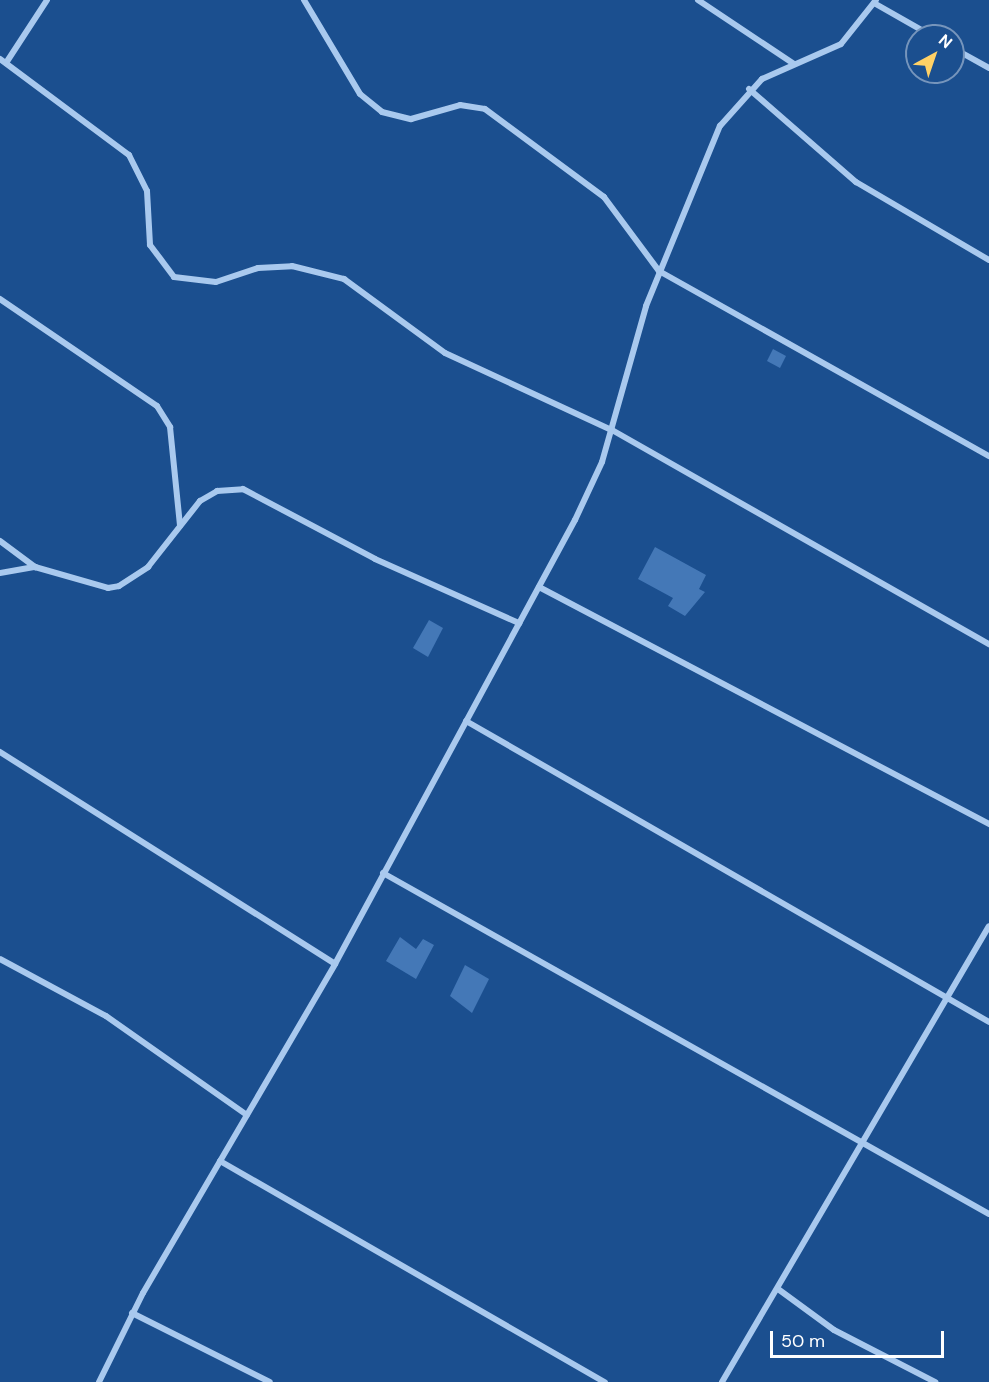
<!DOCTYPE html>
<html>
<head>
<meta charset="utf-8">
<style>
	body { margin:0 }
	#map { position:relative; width:989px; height:1382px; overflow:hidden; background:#1b4f8f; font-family:"DM Sans",sans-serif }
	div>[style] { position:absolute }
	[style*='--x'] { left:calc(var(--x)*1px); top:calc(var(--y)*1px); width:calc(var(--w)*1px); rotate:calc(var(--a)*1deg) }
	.building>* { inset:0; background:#4478b7 }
	.minor>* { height:6px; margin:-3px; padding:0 3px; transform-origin:3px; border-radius:3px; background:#a9c9ee }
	span { translate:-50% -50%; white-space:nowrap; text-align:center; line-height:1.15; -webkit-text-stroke:4.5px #1b4f8f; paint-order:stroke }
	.north { position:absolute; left:905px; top:24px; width:60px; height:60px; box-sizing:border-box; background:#1b4f8f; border:2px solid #7695bc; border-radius:50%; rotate:40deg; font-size:16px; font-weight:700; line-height:24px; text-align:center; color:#fff }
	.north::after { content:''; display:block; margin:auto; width:21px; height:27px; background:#ffd166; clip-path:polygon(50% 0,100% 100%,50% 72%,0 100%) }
	.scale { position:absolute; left:770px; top:1331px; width:174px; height:27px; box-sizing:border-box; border:3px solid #fff; border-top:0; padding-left:8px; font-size:18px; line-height:21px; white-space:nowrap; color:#fff; -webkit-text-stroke:4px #1b4f8f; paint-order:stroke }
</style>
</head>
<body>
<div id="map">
	<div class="building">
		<div style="clip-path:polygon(773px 349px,786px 356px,780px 368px,767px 361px)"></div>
		<div style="clip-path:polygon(655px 547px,706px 575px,699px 589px,705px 592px,685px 616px,668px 606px,673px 598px,638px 579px)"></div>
		<div style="clip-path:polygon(429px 620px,443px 628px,428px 657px,413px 648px)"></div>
		<div style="clip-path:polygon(400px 937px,416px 949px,423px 939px,434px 945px,416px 979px,386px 961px)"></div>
		<div style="clip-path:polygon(465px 965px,489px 979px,472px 1013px,450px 996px)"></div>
	</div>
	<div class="minor">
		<div style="--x:304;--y:0;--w:109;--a:59.2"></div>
		<div style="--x:360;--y:94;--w:28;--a:39"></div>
		<div style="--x:382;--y:112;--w:30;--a:14"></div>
		<div style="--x:411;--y:119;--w:51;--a:-15.9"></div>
		<div style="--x:460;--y:105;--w:25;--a:9"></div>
		<div style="--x:485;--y:109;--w:148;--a:36.5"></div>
		<div style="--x:604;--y:197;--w:92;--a:53.4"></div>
		<div style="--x:659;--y:271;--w:378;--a:29.3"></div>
		<div style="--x:698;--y:0;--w:115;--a:33.7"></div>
		<div style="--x:874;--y:3;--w:67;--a:29.6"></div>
		<div style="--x:953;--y:48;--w:41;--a:29.1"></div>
		<div style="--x:0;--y:59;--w:161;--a:36.7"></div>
		<div style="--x:129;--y:155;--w:40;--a:63.4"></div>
		<div style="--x:147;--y:191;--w:54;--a:86.8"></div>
		<div style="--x:150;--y:245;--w:40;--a:53"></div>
		<div style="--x:174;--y:277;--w:42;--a:6.8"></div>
		<div style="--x:216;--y:282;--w:44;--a:-18.4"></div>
		<div style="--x:258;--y:268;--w:34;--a:-3"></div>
		<div style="--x:292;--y:266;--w:54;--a:14"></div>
		<div style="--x:344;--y:279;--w:125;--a:36.2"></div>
		<div style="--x:445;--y:353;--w:184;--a:24.8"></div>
		<div style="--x:612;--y:430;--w:434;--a:29.6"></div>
		<div style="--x:6;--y:63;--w:75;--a:-56.9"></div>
		<div style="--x:749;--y:89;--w:142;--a:41"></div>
		<div style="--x:856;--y:182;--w:154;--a:30.4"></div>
		<div style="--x:0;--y:299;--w:190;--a:34.3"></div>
		<div style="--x:157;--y:406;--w:25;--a:58"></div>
		<div style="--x:170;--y:427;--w:99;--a:84.2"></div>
		<div style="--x:0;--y:541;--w:44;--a:36.6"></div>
		<div style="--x:0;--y:573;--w:36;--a:-10"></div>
		<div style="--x:35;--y:567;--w:76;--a:16"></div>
		<div style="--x:108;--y:588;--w:11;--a:-10"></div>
		<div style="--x:119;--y:586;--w:35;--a:-33"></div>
		<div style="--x:148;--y:567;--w:84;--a:-51.8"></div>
		<div style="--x:200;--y:501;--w:20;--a:-30"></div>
		<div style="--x:217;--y:491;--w:26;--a:-4"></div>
		<div style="--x:243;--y:489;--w:149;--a:27.9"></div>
		<div style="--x:375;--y:559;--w:158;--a:24"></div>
		<div style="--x:539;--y:587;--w:509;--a:27.77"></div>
		<div style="--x:466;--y:721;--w:603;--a:29.92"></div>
		<div style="--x:0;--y:752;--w:396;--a:32.3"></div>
		<div style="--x:383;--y:873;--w:695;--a:29.37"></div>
		<div style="--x:0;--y:959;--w:120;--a:28.3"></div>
		<div style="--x:106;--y:1016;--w:172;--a:35.1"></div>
		<div style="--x:220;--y:1161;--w:444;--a:29.9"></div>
		<div style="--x:778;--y:1289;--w:69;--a:36.2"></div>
		<div style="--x:834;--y:1330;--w:114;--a:27.2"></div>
		<div style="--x:132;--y:1313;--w:154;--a:26.6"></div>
		<div style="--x:99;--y:1382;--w:99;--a:-63.7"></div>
		<div style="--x:143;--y:1293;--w:381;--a:-59.7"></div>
		<div style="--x:335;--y:964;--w:505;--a:-61.61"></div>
		<div style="--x:575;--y:520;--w:64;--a:-65"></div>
		<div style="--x:602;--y:462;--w:162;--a:-74.2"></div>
		<div style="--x:646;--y:306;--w:195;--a:-67.7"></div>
		<div style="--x:720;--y:126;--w:63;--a:-48.2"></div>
		<div style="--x:762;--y:79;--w:86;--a:-23.9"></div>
		<div style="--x:841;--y:44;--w:56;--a:-51.5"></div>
		<div style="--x:722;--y:1382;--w:528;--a:-59.65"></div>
	</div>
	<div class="north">N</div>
	<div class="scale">50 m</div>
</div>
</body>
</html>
